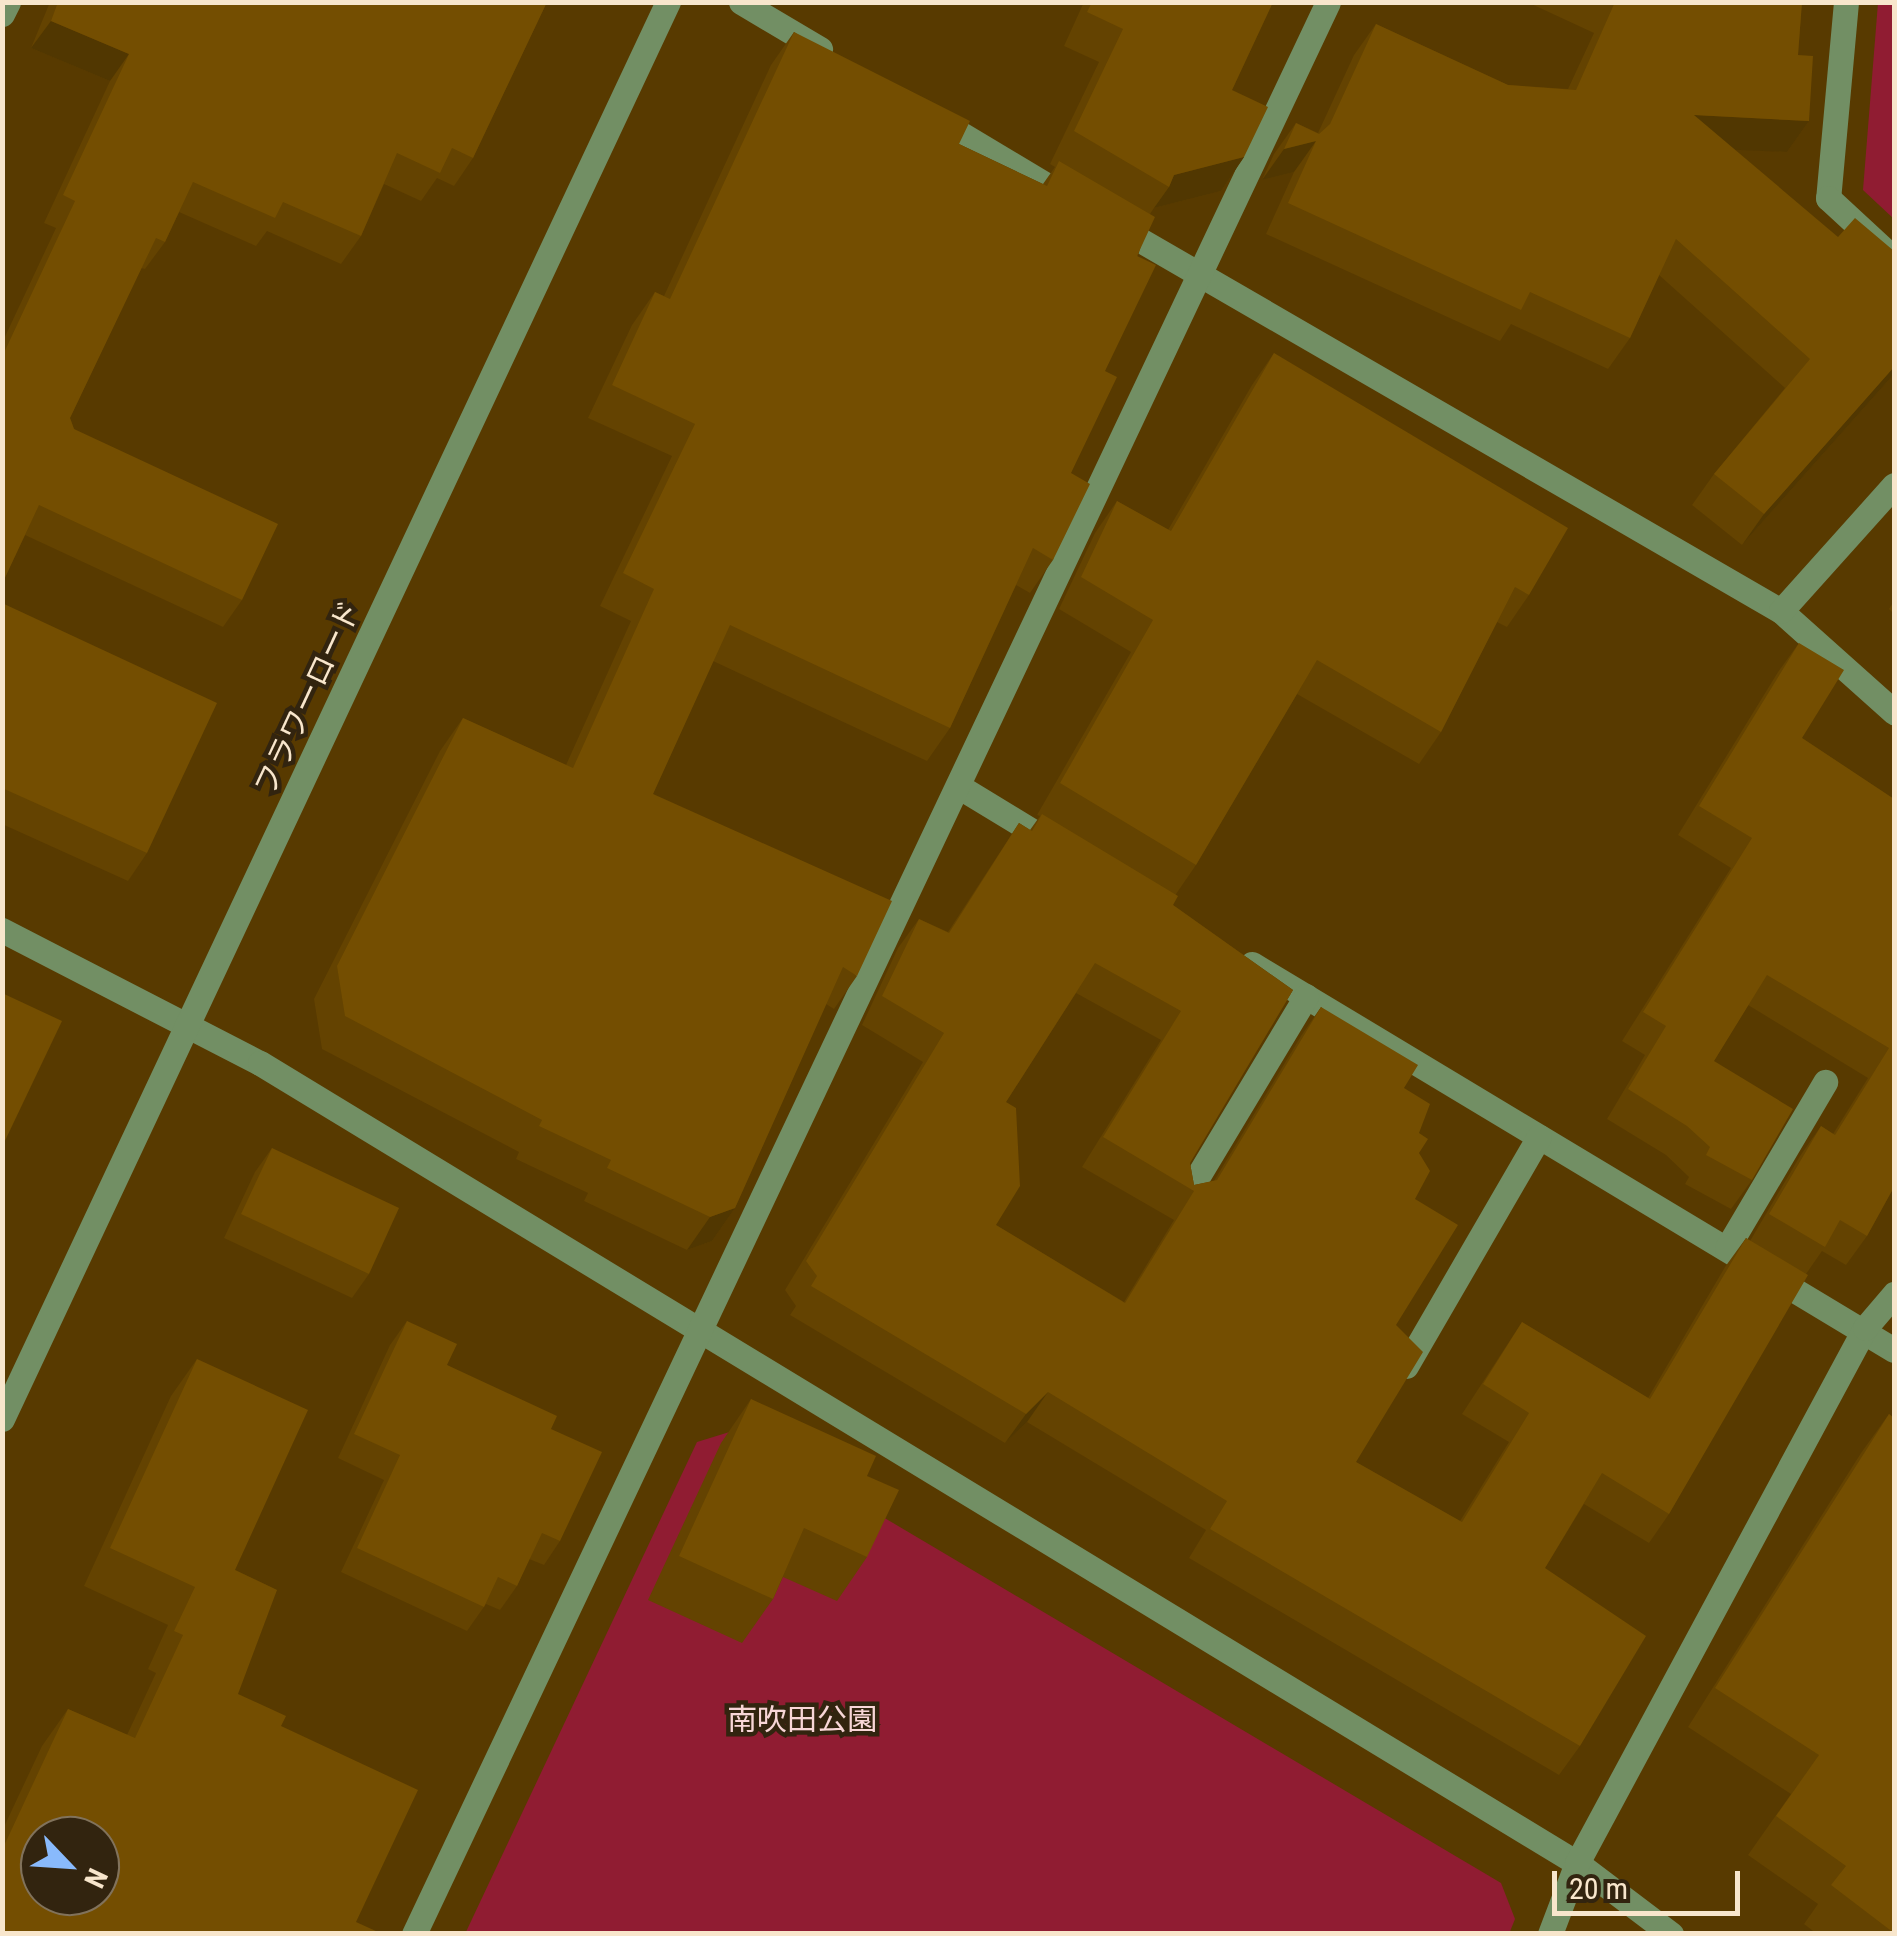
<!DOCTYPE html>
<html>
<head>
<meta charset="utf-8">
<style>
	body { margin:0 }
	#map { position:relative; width:1897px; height:1936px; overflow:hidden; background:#583a00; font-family:"Roboto Condensed","Noto Sans JP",sans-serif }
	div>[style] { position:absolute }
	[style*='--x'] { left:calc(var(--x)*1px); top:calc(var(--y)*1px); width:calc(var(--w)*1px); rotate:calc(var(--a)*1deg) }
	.green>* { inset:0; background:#901c32 }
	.minor>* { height:25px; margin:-12.5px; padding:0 12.5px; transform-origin:12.5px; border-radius:12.5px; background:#728f64 }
	.wall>* { inset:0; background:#644301 }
	.shaded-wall>* { inset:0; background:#513701 }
	.building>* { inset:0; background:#744e01 }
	span { translate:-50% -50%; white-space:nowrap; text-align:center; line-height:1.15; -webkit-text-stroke:9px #32240f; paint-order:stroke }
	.street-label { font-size:30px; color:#f8e6cc }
	.park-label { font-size:30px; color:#f8d6d7 }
	.frame { position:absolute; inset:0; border:5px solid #f8e6cc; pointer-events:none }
	.north { position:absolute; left:20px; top:1816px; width:100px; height:100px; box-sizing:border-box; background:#32240f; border:2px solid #81725b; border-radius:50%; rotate:115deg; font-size:28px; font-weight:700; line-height:40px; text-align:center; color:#f8e6cc }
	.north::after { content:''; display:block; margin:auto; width:35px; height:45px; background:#89bafc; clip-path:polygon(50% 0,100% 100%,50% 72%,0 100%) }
	.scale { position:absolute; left:1552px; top:1871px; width:188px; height:45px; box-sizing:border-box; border:5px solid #f8e6cc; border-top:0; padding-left:12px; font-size:30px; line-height:35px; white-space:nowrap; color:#f8e6cc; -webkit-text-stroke:8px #32240f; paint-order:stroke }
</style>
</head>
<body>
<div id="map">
	<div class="green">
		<div style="clip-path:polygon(1878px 3px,1894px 3px,1894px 219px,1863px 190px)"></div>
		<div style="clip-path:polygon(736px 1430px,1501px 1883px,1515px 1919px,1509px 1934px,465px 1934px,697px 1442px)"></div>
	</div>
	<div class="minor">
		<div style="--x:741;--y:2;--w:92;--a:30.7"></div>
		<div style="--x:1846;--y:2;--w:197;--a:95.2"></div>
		<div style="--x:1828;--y:198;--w:90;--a:42.7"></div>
		<div style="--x:2;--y:14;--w:13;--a:-63"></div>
		<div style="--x:936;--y:119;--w:160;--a:30.9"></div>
		<div style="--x:1116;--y:226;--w:768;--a:30.07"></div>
		<div style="--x:1781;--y:611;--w:152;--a:41.8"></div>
		<div style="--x:1781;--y:611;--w:169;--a:-48.1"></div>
		<div style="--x:963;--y:789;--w:98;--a:31.3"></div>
		<div style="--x:2;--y:930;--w:290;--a:27.3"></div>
		<div style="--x:260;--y:1063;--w:1541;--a:31.28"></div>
		<div style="--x:1577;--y:1863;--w:118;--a:37.1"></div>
		<div style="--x:1252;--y:964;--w:749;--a:31.02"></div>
		<div style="--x:1183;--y:1201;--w:239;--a:-59"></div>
		<div style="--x:1727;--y:1248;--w:193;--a:-59.4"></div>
		<div style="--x:1406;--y:1366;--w:265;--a:-59.9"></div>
		<div style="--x:2;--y:1419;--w:1566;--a:-64.83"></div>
		<div style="--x:414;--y:1934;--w:2137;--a:-64.68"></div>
		<div style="--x:1550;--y:1934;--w:76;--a:-69.2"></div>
		<div style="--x:1577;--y:1863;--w:608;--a:-61.71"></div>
		<div style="--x:1865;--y:1328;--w:45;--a:-49.5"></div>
	</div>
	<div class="wall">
		<div style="clip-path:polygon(50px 2px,547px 2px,473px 158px,454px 186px,437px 178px,421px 201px,384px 184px,361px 236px,341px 264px,267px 231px,256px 246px,179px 212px,165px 242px,145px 269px,141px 268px,70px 418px,74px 429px,242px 600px,223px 627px,25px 535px,2px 584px,2px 343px,56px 228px,44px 223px,110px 81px,31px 48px)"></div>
		<div style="clip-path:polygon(1084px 2px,1273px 2px,1232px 90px,1244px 157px,1221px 191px,1154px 208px,1150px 214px,1105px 371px,1071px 473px,1053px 560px,1030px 593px,1016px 585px,950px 728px,927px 761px,713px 661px,653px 794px,857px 976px,834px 1009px,826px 1004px,735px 1208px,712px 1241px,687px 1250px,584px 1201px,588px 1193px,516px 1159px,519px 1152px,322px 1049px,314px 999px,440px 751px,463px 718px,566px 765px,631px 621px,600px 606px,672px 456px,588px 418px,632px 325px,655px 292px,664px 296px,771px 65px,794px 32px,959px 144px,1043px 184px,1055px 167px,1050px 164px,1099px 62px,1064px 46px)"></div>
		<div style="clip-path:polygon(1527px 2px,1802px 2px,1798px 55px,1809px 121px,1787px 152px,1734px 149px,1894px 374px,1742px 545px,1692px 505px,1714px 474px,1785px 388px,1659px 275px,1630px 338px,1608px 369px,1511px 324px,1500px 341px,1266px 234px,1294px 172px,1262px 180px,1274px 154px,1296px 123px,1318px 133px,1354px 55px,1376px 24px,1508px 85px,1568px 89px,1594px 33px)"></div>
		<div style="clip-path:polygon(evenodd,1274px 353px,1529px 595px,1507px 627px,1497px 622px,1441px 732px,1419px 764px,1297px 694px,1196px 865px,1176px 894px,1173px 905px,1293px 990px,1190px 1163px,1194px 1185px,1214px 1181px,1301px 1036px,1321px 1007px,1404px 1088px,1419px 1133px,1419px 1153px,1415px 1199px,1396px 1325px,1356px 1462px,1460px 1521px,1509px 1442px,1462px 1414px,1522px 1322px,1648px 1398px,1725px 1267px,1746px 1238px,1750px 1241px,1800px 1156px,1821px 1126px,1833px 1134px,1868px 1078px,1748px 1005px,1714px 1061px,1752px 1180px,1731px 1209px,1685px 1184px,1689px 1177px,1666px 1155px,1607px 1119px,1645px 1055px,1622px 1041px,1731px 868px,1678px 835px,1778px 672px,1799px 643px,1802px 738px,1894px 799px,1894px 1187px,1867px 1236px,1846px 1265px,1822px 1251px,1806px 1274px,1669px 1514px,1649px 1543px,1584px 1504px,1545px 1568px,1580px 1746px,1559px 1775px,1189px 1558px,1206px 1530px,1027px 1422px,1005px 1443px,790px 1315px,796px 1306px,785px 1290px,923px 1062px,862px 1025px,898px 948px,919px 919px,948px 932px,1019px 823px,1030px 830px,1040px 816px,1037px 815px,1131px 652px,1059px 609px,1095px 533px,1117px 501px,1168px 530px,1252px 385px,1274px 353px,1076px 993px,1161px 1040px,1082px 1167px,1174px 1220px,1124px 1302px,996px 1225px,1006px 1102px,1076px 993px)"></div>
		<div style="clip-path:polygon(1894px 601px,1894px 614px,1889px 609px)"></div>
		<div style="clip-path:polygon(2px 603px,147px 853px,128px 881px,2px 824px)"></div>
		<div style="clip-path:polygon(272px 1148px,369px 1274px,352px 1298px,224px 1238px,255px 1172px)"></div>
		<div style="clip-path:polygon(407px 1321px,447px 1365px,551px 1429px,560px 1541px,544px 1565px,529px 1559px,517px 1586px,500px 1610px,486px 1604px,467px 1631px,341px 1572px,384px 1480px,338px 1458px,390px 1345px)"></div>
		<div style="clip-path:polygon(197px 1359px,235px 1570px,277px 1590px,2px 1934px,2px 1831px,42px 1746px,68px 1709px,127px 1735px,156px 1673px,148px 1669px,168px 1625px,84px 1586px,171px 1396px)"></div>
		<div style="clip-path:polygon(751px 1399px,867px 1476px,867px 1557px,837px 1601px,783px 1577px,773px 1599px,742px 1643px,648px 1600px,721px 1443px)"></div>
		<div style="clip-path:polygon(1889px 1414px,1894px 1418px,1894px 1934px,1817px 1934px,1804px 1924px,1818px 1904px,1748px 1855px,1791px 1794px,1688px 1727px,1861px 1453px)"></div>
	</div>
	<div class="shaded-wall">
		<div style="clip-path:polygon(51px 21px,129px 54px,110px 81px,31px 48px)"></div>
		<div style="clip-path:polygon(1694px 115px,1809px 121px,1787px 152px,1673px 147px)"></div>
		<div style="clip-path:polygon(1316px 141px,1294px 172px,1262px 180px,1284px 149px)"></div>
		<div style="clip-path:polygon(1244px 157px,1221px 191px,1154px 208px,1169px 187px,1174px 175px)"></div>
		<div style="clip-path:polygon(1894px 367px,1894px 374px,1742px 545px,1764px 514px)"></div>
		<div style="clip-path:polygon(735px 1208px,712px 1241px,687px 1250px,710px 1217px)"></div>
		<div style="clip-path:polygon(1048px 1392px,1027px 1422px,1005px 1443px,1026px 1414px)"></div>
	</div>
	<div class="building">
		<div style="clip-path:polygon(58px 2px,547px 2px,473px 158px,452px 148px,440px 173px,397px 153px,361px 236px,283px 202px,275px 218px,193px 182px,165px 242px,156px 238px,70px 418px,74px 429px,278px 524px,242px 600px,39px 505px,2px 584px,2px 357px,75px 201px,63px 195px,129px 54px,51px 21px)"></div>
		<div style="clip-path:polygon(1092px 2px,1273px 2px,1232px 90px,1268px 107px,1244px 157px,1174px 175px,1169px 187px,1074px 131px,1123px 29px,1087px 12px)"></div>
		<div style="clip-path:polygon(1615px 2px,1802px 2px,1798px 55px,1813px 56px,1809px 121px,1694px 115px,1838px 237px,1855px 218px,1894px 251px,1894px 367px,1764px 514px,1714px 474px,1810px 359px,1676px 239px,1630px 338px,1530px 292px,1521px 310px,1288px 203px,1316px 141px,1284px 149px,1296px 123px,1319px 134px,1330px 124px,1376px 24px,1508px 85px,1576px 90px)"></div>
		<div style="clip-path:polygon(794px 32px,970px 121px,959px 144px,1047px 186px,1059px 161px,1155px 217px,1137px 256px,1156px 265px,1105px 371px,1117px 377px,1071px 473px,1090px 484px,1053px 560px,1033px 548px,950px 728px,730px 625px,653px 794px,892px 901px,857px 976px,843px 967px,735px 1208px,710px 1217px,607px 1168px,611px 1160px,539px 1126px,542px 1120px,345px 1016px,337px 966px,463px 718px,573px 768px,654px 589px,623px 573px,695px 424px,612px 385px,655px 292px,670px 299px)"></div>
		<div style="clip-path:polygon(1274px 353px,1568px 528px,1529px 595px,1515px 587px,1441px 732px,1317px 660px,1196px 865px,1060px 783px,1153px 620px,1081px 577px,1117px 501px,1171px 531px)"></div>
		<div style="clip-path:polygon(2px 603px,217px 703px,147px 853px,2px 788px)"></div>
		<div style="clip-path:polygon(1799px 643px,1844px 670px,1802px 738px,1894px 799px,1894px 1187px,1867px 1236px,1840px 1220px,1825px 1247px,1769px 1214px,1821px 1126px,1835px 1135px,1889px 1048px,1767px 975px,1714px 1061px,1793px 1109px,1752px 1180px,1706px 1155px,1710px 1147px,1687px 1126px,1628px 1089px,1666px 1026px,1643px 1012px,1752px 838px,1699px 806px)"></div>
		<div style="clip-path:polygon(evenodd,1042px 814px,1178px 896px,1173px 905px,1293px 990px,1190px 1163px,1194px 1185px,1217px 1180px,1321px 1007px,1418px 1065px,1404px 1088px,1430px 1104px,1419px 1133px,1428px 1139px,1419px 1153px,1430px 1171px,1415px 1199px,1458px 1225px,1396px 1325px,1423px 1352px,1356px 1462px,1462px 1522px,1529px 1413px,1483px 1384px,1522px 1322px,1650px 1399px,1746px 1238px,1808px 1275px,1669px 1514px,1602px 1473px,1545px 1568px,1646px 1636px,1580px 1746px,1210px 1529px,1227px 1501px,1048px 1392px,1026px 1414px,811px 1286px,817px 1276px,806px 1261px,944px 1033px,882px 996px,919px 919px,949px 933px,1019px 823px,1032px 831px,1042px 814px,1095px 963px,1181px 1011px,1103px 1137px,1194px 1191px,1125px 1303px,996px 1225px,1020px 1186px,1016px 1108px,1006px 1102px,1095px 963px)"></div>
		<div style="clip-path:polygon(2px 993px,62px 1021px,2px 1147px)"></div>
		<div style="clip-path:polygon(272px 1148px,399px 1208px,369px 1274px,241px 1214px)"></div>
		<div style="clip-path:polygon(407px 1321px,457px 1344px,447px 1365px,557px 1416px,551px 1429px,602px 1452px,560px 1541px,542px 1533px,517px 1586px,498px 1577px,484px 1607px,357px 1548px,400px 1455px,354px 1434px)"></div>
		<div style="clip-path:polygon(evenodd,197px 1359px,308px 1410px,235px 1570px,277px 1590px,238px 1694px,286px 1716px,281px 1726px,418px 1790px,356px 1922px,378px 1932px,2px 1934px,2px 1850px,68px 1709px,135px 1738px,183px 1635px,174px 1631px,195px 1587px,110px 1548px,197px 1359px,40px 1836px,100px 1836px,100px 1896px,40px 1896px,40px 1836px)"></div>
		<div style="clip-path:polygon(751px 1399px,876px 1456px,867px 1476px,899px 1490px,867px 1557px,804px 1528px,773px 1599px,679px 1556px)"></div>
		<div style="clip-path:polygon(1889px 1414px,1894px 1418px,1894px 1933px,1831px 1885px,1846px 1866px,1776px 1816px,1819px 1755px,1715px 1688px)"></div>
	</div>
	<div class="street-label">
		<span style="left:308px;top:698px;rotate:-65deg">フラワーロード</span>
	</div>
	<div class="park-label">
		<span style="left:802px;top:1720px">南吹田公園</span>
	</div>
	<div class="frame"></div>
	<div class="north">N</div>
	<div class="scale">20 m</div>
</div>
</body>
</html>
